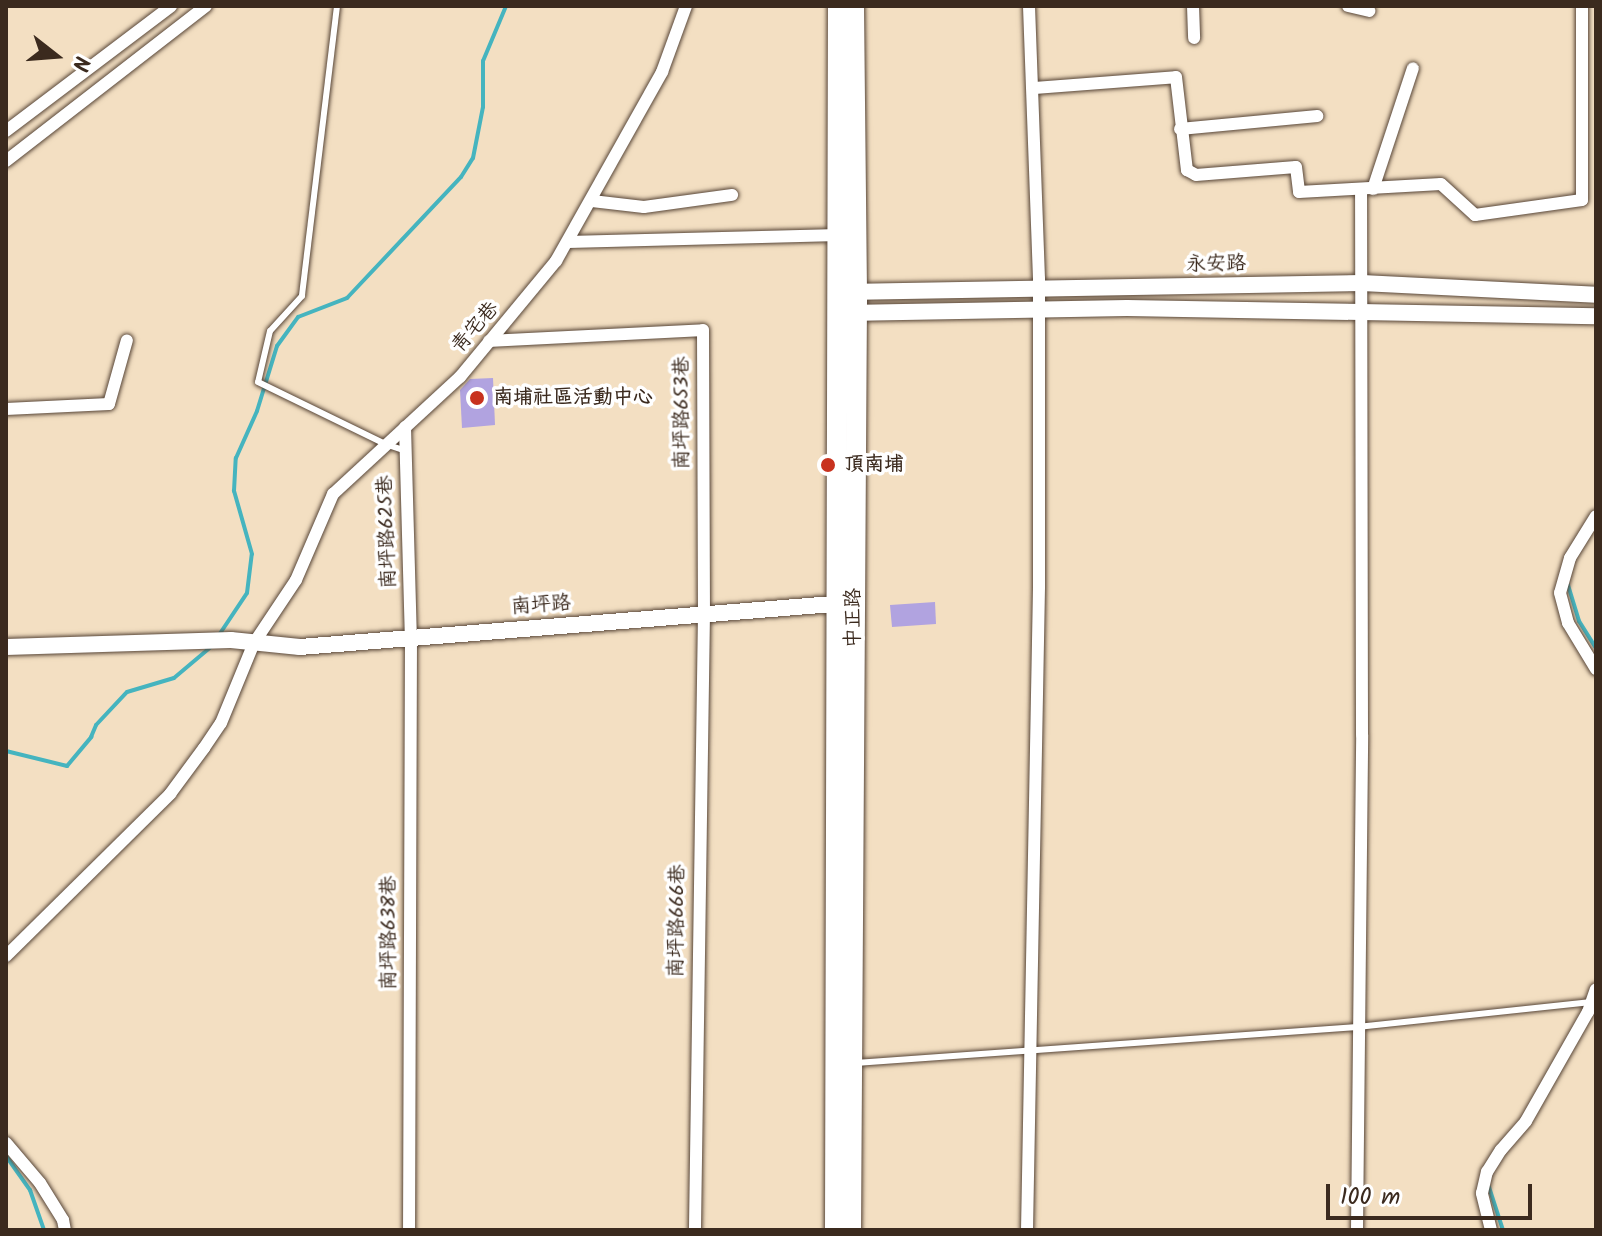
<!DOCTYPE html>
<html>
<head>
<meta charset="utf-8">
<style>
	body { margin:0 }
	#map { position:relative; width:1602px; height:1236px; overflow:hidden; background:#f3dfc2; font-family:Kalam,"LXGW WenKai TC",sans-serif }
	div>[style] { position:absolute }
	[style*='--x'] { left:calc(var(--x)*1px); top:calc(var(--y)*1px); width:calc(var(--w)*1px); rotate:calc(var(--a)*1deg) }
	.stream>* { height:4px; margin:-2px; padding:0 2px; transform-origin:2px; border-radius:2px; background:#45b4bf }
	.building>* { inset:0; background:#b1a3e0 }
	.roads { filter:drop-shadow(0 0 2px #574537) drop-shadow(0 0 2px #574537) }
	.service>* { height:6px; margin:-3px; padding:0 3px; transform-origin:3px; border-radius:3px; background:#fff }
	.minor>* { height:12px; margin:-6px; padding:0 6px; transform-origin:6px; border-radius:6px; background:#fff }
	.tertiary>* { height:16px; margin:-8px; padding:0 8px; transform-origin:8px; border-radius:8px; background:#fff }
	.primary>* { height:20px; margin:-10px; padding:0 10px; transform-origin:10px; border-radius:10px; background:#fff }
	.dots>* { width:22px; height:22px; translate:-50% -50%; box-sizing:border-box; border:4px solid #fff; border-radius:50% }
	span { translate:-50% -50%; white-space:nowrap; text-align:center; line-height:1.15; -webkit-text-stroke:7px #fff; paint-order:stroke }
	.street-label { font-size:20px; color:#3b2a1e }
	.poi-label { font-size:20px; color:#3b2a1e; font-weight:700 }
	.left { translate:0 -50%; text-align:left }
	.frame { position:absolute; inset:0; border:8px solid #3b2a1e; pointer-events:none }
	.north { position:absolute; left:16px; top:16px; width:80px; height:80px; -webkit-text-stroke:6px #fff; paint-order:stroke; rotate:107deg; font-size:22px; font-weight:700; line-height:32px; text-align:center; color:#3b2a1e }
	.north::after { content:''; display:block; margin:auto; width:28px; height:36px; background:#3b2a1e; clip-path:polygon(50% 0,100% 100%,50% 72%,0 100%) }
	.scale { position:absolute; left:1326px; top:1184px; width:206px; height:36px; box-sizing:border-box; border:4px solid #3b2a1e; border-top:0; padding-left:10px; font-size:24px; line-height:28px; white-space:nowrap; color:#3b2a1e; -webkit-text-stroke:6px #fff; paint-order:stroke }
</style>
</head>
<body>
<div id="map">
	<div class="stream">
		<div style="--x:1568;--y:585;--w:38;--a:73"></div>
		<div style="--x:1579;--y:621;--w:32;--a:58"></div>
		<div style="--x:219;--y:635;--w:50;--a:-56.3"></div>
		<div style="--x:247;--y:593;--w:39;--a:-83"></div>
		<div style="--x:252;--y:554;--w:66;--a:-105.9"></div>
		<div style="--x:234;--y:491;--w:33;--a:-87"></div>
		<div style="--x:236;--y:458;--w:51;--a:-65.9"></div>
		<div style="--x:257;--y:411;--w:68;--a:-72.9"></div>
		<div style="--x:277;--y:346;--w:36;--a:-54"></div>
		<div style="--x:298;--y:317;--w:53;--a:-21.2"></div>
		<div style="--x:347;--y:298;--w:166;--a:-46.7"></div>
		<div style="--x:461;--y:177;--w:22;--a:-58"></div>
		<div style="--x:473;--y:158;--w:52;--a:-78.9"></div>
		<div style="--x:483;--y:107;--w:46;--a:-90"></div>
		<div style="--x:483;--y:61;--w:60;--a:-67.3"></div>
		<div style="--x:6;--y:751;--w:63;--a:13.8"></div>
		<div style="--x:67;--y:766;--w:38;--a:-50"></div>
		<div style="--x:91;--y:737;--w:13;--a:-67"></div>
		<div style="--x:96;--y:725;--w:45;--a:-46.8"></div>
		<div style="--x:127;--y:692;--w:49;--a:-16.6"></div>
		<div style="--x:174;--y:678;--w:50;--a:-40.1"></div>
		<div style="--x:6;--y:1156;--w:42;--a:54.8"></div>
		<div style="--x:30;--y:1190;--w:42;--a:70.7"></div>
		<div style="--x:1489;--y:1187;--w:45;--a:72"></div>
	</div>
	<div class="building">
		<div style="clip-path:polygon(493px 378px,495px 425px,462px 428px,460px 390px,470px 379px)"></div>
		<div style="clip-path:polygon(935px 602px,936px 624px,892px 627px,890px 605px)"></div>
	</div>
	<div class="roads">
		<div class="service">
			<div style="--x:337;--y:6;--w:292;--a:96.9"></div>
			<div style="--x:302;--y:296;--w:47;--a:132.4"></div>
			<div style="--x:270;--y:331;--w:52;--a:103.2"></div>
			<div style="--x:258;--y:382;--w:141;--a:26"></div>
			<div style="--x:385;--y:444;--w:22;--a:18"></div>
			<div style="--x:855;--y:1063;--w:504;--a:-4.09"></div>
			<div style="--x:1358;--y:1027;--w:234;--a:-6.1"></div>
		</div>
		<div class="minor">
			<div style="--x:1193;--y:6;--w:32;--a:88"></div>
			<div style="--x:1348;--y:6;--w:22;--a:13"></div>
			<div style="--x:1034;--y:88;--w:142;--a:-4.4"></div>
			<div style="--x:1176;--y:77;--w:94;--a:83.3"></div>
			<div style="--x:1187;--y:170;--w:10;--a:29"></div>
			<div style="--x:1196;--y:175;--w:100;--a:-4.6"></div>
			<div style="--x:1296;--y:167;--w:25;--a:83"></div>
			<div style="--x:1299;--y:192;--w:142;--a:-3.2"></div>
			<div style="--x:1441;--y:184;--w:46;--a:42.4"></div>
			<div style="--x:1475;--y:215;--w:108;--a:-8"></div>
			<div style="--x:1582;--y:200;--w:194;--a:-90"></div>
			<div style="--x:1180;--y:129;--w:138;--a:-5.4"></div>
			<div style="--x:6;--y:131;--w:207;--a:-37.1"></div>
			<div style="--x:6;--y:161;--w:253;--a:-37.8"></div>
			<div style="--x:1373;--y:189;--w:127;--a:-71.7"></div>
			<div style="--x:592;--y:201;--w:52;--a:6.6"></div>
			<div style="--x:644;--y:207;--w:89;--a:-7.8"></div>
			<div style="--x:568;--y:242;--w:271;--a:-1.5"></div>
			<div style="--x:489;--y:341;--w:214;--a:-2.9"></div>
			<div style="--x:703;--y:330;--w:283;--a:89.8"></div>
			<div style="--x:704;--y:613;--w:617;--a:90.84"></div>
			<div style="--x:6;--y:409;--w:103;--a:-2.8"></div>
			<div style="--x:109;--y:404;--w:66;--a:-74.3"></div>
			<div style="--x:405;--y:427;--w:209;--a:88.4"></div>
			<div style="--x:411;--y:636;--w:594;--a:90.19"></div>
			<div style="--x:1596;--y:516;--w:49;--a:121.8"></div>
			<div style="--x:1570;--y:558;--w:36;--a:106"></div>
			<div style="--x:1560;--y:593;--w:31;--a:75"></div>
			<div style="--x:1568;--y:623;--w:54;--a:58.7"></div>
			<div style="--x:6;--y:956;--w:231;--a:-44.6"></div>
			<div style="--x:170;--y:794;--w:57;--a:-53.5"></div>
			<div style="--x:204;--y:748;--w:30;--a:-56"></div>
			<div style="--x:221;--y:723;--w:87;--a:-67.6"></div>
			<div style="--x:254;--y:643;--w:76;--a:-56.3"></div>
			<div style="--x:296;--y:580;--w:94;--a:-66.7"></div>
			<div style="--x:333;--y:494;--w:173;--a:-42.7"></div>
			<div style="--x:460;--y:377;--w:151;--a:-50.4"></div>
			<div style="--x:556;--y:261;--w:217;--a:-60.7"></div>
			<div style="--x:662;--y:72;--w:70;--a:-70"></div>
			<div style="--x:6;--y:1143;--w:52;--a:49.6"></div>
			<div style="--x:40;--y:1183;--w:44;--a:58.1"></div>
			<div style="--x:63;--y:1220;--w:10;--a:79"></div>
			<div style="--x:1027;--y:1230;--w:643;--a:-88.93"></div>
			<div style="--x:1039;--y:587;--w:308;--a:-90"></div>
			<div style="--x:1039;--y:279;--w:273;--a:-92.1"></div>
			<div style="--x:1357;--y:1230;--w:495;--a:-89.4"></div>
			<div style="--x:1362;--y:735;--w:546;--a:-90.1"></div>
			<div style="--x:1491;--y:1230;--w:38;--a:-104"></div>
			<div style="--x:1482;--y:1193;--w:22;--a:-77"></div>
			<div style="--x:1487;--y:1172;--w:26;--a:-58"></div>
			<div style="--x:1501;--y:1150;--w:38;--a:-49"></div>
			<div style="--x:1526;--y:1121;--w:125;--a:-60.4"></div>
			<div style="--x:1588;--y:1012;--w:24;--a:-71"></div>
		</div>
		<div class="tertiary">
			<div style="--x:846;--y:292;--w:516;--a:-1"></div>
			<div style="--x:1362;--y:283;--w:234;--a:2.9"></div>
			<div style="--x:847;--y:313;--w:280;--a:-1"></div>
			<div style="--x:1127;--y:308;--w:469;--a:1"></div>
			<div style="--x:6;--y:647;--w:225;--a:-1.8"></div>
			<div style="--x:231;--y:640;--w:69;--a:5.8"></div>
			<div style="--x:300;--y:647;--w:548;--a:-4.61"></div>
		</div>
		<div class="primary">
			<div style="--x:835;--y:1230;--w:1224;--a:-89.86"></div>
			<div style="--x:851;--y:1230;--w:937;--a:-89.63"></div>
			<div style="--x:857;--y:293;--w:287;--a:-90.6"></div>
		</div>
	</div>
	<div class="dots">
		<div style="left:477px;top:398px;background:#c8321e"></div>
		<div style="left:828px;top:465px;background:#c8321e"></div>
	</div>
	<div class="street-label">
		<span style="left:1216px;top:265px;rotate:-1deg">永安路</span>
		<span style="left:476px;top:328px;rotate:-49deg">青宅巷</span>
		<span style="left:683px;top:413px;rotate:-90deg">南坪路653巷</span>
		<span style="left:388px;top:532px;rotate:-92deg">南坪路625巷</span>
		<span style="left:541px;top:606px;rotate:-4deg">南坪路</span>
		<span style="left:854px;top:618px;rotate:-90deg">中正路</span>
		<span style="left:678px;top:921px;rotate:-89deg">南坪路666巷</span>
		<span style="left:390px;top:933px;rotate:-90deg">南坪路638巷</span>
	</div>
	<div class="poi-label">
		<span class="left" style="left:493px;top:398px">南埔社區活動中心</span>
		<span class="left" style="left:844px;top:465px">頂南埔</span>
	</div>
	<div class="frame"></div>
	<div class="north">N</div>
	<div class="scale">100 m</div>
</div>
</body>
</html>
